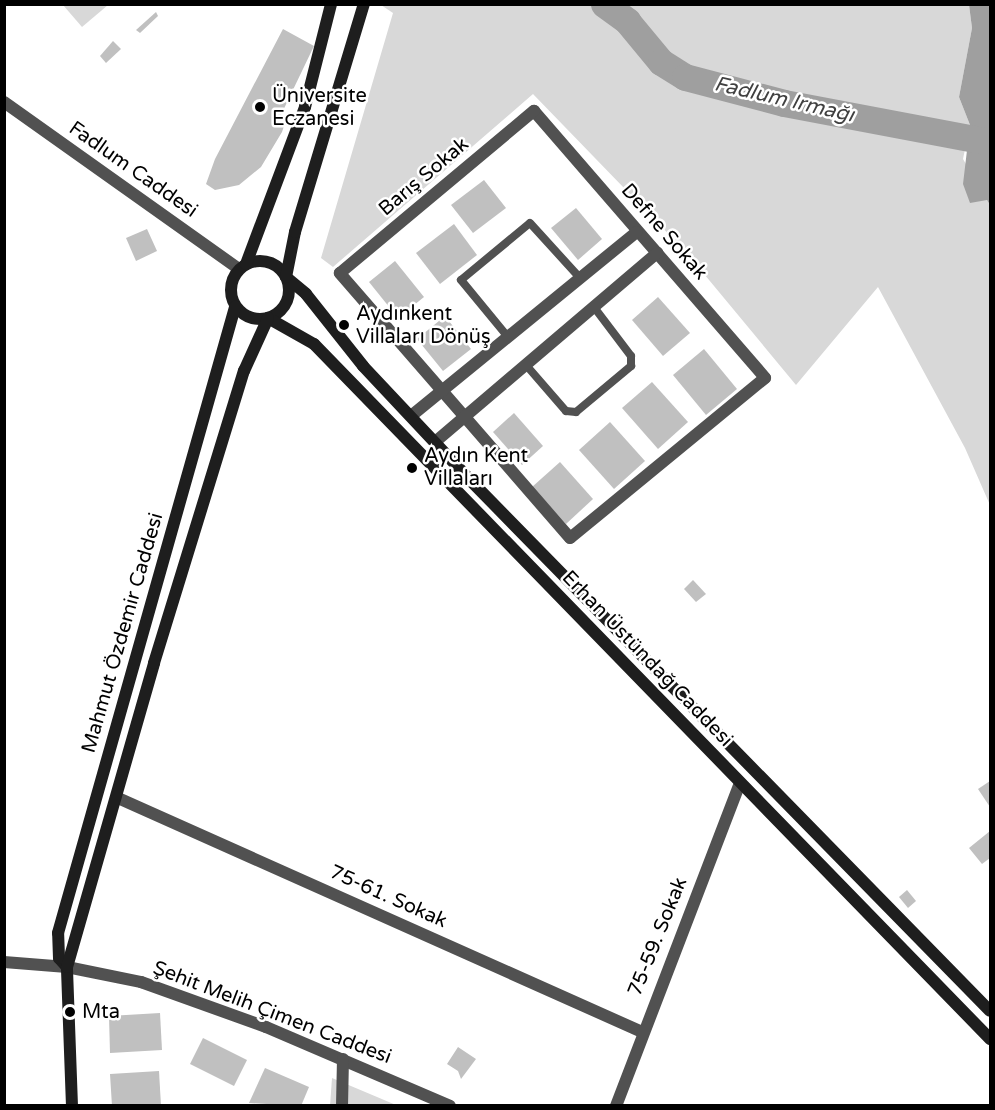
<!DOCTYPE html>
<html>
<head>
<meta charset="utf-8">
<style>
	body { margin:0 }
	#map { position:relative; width:995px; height:1110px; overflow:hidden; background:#fff; font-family:"Varela Round",sans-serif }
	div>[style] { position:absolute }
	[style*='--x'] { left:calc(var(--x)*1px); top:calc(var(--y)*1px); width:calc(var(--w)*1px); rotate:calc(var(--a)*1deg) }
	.green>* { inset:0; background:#d8d8d8 }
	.water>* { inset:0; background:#9f9f9f }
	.river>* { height:27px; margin:-13.5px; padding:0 13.5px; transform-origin:13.5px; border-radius:13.5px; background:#9f9f9f }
	.building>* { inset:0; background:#c0c0c0 }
	.lane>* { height:8px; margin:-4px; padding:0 4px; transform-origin:4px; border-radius:4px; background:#515151 }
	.street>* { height:12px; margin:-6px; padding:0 6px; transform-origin:6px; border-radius:6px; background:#515151 }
	.secondary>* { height:12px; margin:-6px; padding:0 6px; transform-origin:6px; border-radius:6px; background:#1e1e1e }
	.secondary>.ring { margin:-6px; padding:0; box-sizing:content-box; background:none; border:12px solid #1e1e1e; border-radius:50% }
	.dots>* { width:16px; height:16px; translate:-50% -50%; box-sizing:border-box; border:3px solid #fff; border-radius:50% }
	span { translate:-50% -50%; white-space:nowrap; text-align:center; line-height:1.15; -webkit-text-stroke:5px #fff; paint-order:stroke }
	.poi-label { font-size:20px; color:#000 }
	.left { translate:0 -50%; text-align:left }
	.street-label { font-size:20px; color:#000 }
	.water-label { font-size:21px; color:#404040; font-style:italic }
	.frame { position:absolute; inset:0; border:6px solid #000; pointer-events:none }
</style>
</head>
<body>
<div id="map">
	<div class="green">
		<div style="clip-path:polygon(63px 5px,108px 5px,82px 27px)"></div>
		<div style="clip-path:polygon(381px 5px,969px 5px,972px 28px,959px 97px,970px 125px,963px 159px,990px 205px,990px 505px,965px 448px,878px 287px,796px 385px,685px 251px,533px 94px,333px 267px,321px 258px,393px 13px)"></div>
		<div style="clip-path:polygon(332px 1078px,396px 1105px,330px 1106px)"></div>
	</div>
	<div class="water">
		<div style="clip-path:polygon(969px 5px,990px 5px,990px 205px,987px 200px,970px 203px,963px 184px,970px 125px,959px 97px,972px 28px)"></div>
	</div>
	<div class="river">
		<div style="--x:604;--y:4;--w:29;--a:36"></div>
		<div style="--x:627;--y:21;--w:53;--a:50.3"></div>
		<div style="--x:661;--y:62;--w:28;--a:32"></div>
		<div style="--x:685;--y:77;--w:102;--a:14.7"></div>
		<div style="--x:784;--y:103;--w:210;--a:10.7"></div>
	</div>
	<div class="building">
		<div style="clip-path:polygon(156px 12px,158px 16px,140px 33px,136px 30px)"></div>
		<div style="clip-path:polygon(283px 29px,314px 46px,279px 119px,284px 126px,282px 132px,261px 167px,239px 185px,215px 190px,206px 184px,215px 159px)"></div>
		<div style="clip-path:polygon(113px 41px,121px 49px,106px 63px,100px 56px)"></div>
		<div style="clip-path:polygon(484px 180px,506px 208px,473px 233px,451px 205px)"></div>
		<div style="clip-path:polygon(576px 208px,602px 239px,578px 260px,551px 228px)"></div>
		<div style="clip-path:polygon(454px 224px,477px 255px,440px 284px,416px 253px)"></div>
		<div style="clip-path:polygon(147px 229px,157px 251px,136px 261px,126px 238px)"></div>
		<div style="clip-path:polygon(395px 261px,424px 297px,398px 318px,369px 282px)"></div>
		<div style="clip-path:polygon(658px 297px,690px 333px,663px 356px,632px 320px)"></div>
		<div style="clip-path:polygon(445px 316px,471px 349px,443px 371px,417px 339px)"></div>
		<div style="clip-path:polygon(704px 349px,737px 389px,706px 415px,673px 375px)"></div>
		<div style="clip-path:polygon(652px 382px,688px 422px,658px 449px,622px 408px)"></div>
		<div style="clip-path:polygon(514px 413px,543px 446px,522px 465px,493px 432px)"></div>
		<div style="clip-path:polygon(610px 422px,645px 461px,614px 489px,579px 450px)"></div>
		<div style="clip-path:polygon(560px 462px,593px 499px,566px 524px,532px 487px)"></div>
		<div style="clip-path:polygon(693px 580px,706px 594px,696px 602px,684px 589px)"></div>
		<div style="clip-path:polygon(990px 781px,990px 807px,978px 789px)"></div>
		<div style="clip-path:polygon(990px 831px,990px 858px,982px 864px,969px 848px)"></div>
		<div style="clip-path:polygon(907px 890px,916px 901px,908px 908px,899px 897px)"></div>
		<div style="clip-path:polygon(160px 1013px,162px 1050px,110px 1053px,109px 1016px)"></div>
		<div style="clip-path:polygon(203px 1038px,247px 1060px,234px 1086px,190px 1064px)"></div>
		<div style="clip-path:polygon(458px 1047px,476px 1059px,461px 1079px,458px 1071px,447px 1064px)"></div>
		<div style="clip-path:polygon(265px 1068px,309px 1087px,301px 1106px,249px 1103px)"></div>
		<div style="clip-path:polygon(159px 1071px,161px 1106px,112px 1106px,110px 1074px)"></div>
	</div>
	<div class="lane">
		<div style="--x:508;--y:337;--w:74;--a:-129.5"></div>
		<div style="--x:461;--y:280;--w:89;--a:-39.6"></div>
		<div style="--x:530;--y:223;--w:74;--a:47.7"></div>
		<div style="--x:526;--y:365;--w:61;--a:49"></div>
		<div style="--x:566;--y:411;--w:10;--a:6"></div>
		<div style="--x:576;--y:412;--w:72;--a:-39.9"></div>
		<div style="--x:631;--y:366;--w:10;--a:-90"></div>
		<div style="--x:631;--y:356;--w:61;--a:-127.1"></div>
	</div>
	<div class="street">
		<div style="--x:4;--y:102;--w:288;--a:35.4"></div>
		<div style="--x:534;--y:111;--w:353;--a:49.1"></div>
		<div style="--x:765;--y:378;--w:252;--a:140.6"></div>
		<div style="--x:570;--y:538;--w:351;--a:-131"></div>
		<div style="--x:340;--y:273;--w:253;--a:-39.9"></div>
		<div style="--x:411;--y:416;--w:291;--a:-39.2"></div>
		<div style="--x:435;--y:442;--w:292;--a:-40.4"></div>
		<div style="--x:118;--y:798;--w:574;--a:24.06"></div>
		<div style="--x:4;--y:962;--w:63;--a:4.5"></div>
		<div style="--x:67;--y:967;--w:76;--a:11.5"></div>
		<div style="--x:141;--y:982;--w:133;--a:19.8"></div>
		<div style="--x:266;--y:1027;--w:200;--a:23.2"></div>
		<div style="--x:342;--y:1106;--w:47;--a:-88.8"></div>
		<div style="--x:616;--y:1106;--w:346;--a:-69"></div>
	</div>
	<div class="secondary">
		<div class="ring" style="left:231px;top:261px;width:46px;height:46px"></div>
		<div style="--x:246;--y:264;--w:168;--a:-69.4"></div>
		<div style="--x:305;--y:107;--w:106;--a:-75.8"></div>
		<div style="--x:286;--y:277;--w:26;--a:40"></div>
		<div style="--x:306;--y:294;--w:92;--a:51.6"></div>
		<div style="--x:363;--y:366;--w:156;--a:46.8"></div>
		<div style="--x:470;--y:480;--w:743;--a:45.6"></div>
		<div style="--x:286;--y:277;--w:46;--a:-78.7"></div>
		<div style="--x:295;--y:232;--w:238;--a:-73.2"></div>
		<div style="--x:268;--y:318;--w:53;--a:29.5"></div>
		<div style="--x:314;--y:344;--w:970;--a:45.79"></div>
		<div style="--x:67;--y:967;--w:12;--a:-132"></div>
		<div style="--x:59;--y:958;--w:25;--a:-92"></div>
		<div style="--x:58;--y:933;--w:651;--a:-74.21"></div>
		<div style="--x:72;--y:1106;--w:139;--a:-92.1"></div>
		<div style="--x:67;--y:967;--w:316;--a:-74"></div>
		<div style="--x:154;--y:663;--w:306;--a:-72.9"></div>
		<div style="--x:244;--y:371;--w:58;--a:-65.6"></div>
	</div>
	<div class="dots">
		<div style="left:260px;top:107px;background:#000"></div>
		<div style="left:344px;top:325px;background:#000"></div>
		<div style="left:412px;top:468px;background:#000"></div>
		<div style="left:70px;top:1012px;background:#000"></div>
	</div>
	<div class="poi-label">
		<span class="left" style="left:272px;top:108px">Üniversite<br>Eczanesi</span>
		<span class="left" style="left:356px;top:326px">Aydınkent<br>Villaları Dönüş</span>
		<span class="left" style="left:424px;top:468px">Aydın Kent<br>Villaları</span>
		<span class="left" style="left:82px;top:1012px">Mta</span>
	</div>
	<div class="street-label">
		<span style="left:133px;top:170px;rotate:35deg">Fadlum Caddesi</span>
		<span style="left:424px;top:177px;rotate:-40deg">Barış Sokak</span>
		<span style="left:664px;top:232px;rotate:49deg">Defne Sokak</span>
		<span style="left:123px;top:633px;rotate:-74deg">Mahmut Özdemir Caddesi</span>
		<span style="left:647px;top:659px;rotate:46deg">Erhan Üstündağ Caddesi</span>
		<span style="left:388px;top:897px;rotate:24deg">75-61. Sokak</span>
		<span style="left:658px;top:937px;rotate:-68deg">75-59. Sokak</span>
		<span style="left:272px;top:1013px;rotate:21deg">Şehit Melih Çimen Caddesi</span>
	</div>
	<div class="water-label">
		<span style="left:784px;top:100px;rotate:13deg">Fadlum Irmağı</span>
	</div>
	<div class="frame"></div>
</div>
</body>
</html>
